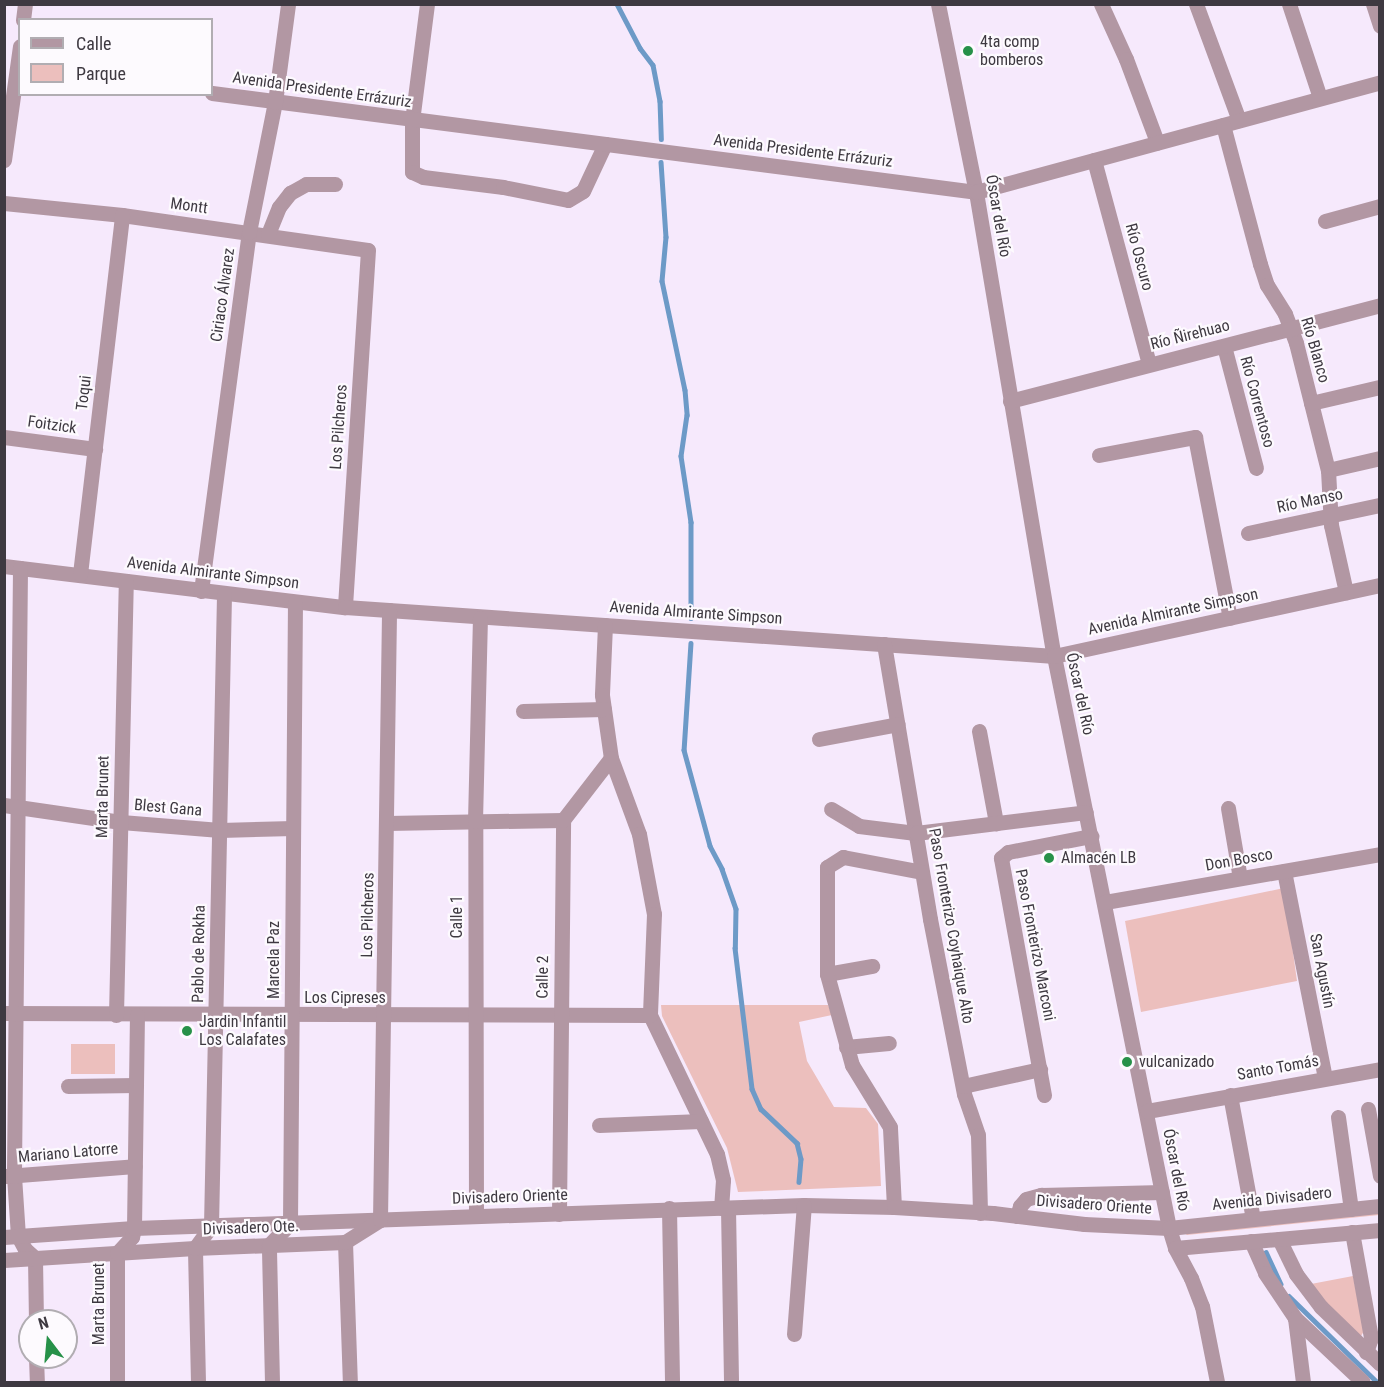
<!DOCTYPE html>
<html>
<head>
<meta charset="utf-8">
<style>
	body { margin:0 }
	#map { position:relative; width:1384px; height:1387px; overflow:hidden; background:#f6e9fc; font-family:"Roboto Condensed",sans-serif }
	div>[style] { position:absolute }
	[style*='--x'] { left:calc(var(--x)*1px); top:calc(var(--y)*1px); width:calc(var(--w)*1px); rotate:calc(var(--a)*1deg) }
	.green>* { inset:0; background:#ecbfbd }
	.stream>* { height:4.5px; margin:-2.25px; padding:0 2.25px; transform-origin:2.25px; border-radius:2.25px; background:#6d9ac7 }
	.minor>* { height:15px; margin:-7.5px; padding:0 7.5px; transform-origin:7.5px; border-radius:7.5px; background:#b297a3 }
	.dots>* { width:16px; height:16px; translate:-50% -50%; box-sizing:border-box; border:3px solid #fdfafe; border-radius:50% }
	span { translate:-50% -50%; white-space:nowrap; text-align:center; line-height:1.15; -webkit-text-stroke:4.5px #fdfafe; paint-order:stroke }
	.poi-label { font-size:16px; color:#3e3941 }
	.left { translate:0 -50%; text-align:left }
	.street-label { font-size:16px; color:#3e3941 }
	.frame { position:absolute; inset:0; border:6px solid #3e3941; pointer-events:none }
	.legend { position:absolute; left:18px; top:18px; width:195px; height:78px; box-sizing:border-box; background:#fdfafe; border:2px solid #b1adb2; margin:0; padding:8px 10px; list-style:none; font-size:18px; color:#3e3941 }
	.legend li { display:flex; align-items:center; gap:12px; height:30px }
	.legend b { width:30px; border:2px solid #b1adb2 }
	.north { position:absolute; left:18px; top:1309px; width:60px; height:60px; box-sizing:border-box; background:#fdfafe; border:2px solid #b1adb2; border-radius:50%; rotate:344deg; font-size:16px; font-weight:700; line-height:24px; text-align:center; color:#3e3941 }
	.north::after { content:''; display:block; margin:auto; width:21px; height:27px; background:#279149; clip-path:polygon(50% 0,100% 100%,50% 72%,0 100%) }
</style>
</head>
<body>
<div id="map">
	<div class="green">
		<div style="clip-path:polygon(1284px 888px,1297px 981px,1141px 1012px,1125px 921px)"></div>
		<div style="clip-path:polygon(661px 1005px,828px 1005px,832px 1015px,799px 1022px,807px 1061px,834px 1107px,866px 1108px,878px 1124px,881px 1186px,738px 1192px,727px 1148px,662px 1016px)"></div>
		<div style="clip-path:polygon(71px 1044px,115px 1044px,115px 1074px,71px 1074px)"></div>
		<div style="clip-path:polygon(1379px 1209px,1379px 1215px,1187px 1235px,1183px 1232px)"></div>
		<div style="clip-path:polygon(1353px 1276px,1364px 1331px,1361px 1336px,1323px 1302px,1311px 1284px)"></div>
	</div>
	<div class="stream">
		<div style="--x:617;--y:4;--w:50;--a:62.4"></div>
		<div style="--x:640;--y:48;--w:21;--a:53"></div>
		<div style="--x:653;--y:65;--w:37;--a:79"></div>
		<div style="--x:660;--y:101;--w:38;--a:88"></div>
		<div style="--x:661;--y:162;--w:75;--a:86.2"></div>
		<div style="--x:666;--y:237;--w:44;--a:95.2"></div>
		<div style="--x:662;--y:281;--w:111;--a:78.1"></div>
		<div style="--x:685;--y:390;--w:25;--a:85"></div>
		<div style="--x:687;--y:415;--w:41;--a:98.3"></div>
		<div style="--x:681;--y:456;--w:67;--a:81.4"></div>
		<div style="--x:691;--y:522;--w:96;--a:90"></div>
		<div style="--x:691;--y:643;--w:107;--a:93.7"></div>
		<div style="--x:684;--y:750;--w:99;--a:74.8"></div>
		<div style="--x:710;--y:846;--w:26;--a:62"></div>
		<div style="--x:722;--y:869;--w:42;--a:70.7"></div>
		<div style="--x:736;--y:909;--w:39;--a:91"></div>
		<div style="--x:735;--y:948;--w:142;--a:83.1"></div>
		<div style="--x:752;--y:1089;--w:22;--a:66"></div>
		<div style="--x:761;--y:1109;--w:50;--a:43.4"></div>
		<div style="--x:797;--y:1143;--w:16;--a:76"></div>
		<div style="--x:801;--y:1159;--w:23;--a:95"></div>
		<div style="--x:1266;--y:1252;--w:35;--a:65"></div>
		<div style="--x:1289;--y:1296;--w:123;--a:44.3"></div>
	</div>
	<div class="minor">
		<div style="--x:427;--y:4;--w:118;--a:97.3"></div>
		<div style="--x:412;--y:121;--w:51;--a:90"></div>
		<div style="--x:412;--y:172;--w:12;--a:24"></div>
		<div style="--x:423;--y:177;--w:81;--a:7.1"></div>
		<div style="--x:503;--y:187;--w:66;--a:11.3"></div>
		<div style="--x:568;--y:200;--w:17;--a:-31"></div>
		<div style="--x:583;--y:191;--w:52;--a:-64.9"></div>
		<div style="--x:938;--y:4;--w:192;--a:78.6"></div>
		<div style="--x:976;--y:192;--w:471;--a:80.5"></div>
		<div style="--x:1054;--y:656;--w:583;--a:78.63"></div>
		<div style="--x:1169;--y:1228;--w:21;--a:73"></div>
		<div style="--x:1175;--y:1248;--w:34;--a:62"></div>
		<div style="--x:1191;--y:1278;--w:30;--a:69"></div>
		<div style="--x:1202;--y:1306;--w:77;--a:78.8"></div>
		<div style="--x:1101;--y:4;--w:60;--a:65.6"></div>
		<div style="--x:1126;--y:59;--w:89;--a:69.5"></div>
		<div style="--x:1196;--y:4;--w:124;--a:69.7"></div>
		<div style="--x:1289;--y:4;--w:99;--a:71.7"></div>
		<div style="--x:1373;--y:4;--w:23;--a:72"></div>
		<div style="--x:23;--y:20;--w:16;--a:-83"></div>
		<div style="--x:212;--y:93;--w:770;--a:7.38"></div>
		<div style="--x:976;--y:192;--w:419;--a:-15.2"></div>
		<div style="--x:1223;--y:125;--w:144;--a:75.1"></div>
		<div style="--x:1260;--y:264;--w:22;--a:72"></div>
		<div style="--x:1267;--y:285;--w:34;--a:58"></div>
		<div style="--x:1285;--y:314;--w:31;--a:69"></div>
		<div style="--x:1296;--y:343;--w:131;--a:75.9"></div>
		<div style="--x:1328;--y:470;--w:55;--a:86.9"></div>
		<div style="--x:1331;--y:525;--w:69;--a:77.4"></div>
		<div style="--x:4;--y:160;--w:115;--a:-82"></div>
		<div style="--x:1094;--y:160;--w:211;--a:74.9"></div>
		<div style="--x:4;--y:203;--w:119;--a:5.8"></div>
		<div style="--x:122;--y:215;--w:248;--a:8.1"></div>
		<div style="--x:368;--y:250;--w:358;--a:93.7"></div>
		<div style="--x:1325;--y:221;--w:57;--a:-15.3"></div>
		<div style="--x:268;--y:234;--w:29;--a:-68"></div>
		<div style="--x:279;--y:207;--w:18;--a:-52"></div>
		<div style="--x:290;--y:193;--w:18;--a:-29"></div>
		<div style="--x:306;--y:184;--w:29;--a:0"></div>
		<div style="--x:1224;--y:346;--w:126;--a:75.3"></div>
		<div style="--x:1010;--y:401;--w:382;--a:-14.5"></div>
		<div style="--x:1311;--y:403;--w:71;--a:-13.1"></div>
		<div style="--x:4;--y:437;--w:92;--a:7.5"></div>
		<div style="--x:1099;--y:455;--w:98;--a:-10.6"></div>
		<div style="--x:1195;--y:437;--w:184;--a:79.1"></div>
		<div style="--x:1328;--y:470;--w:53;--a:-13"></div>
		<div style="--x:1248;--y:533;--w:135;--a:-12"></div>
		<div style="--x:4;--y:566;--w:343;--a:6.9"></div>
		<div style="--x:345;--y:607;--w:711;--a:3.95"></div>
		<div style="--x:1054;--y:656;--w:334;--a:-12.3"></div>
		<div style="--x:20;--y:568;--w:608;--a:90.57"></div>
		<div style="--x:14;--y:1176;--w:60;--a:86.2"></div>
		<div style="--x:18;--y:1236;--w:15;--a:62"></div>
		<div style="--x:25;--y:1249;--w:13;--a:42"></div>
		<div style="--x:35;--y:1258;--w:63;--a:89.1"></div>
		<div style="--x:80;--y:574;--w:361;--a:-83.3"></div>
		<div style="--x:201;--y:591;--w:362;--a:-82.4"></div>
		<div style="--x:249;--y:232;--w:133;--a:-78.7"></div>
		<div style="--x:275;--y:102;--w:99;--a:-82.4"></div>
		<div style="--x:605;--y:625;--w:70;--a:92.5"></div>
		<div style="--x:602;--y:695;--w:64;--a:81.9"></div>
		<div style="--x:611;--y:758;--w:81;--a:69.8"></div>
		<div style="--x:639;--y:834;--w:81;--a:79.4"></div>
		<div style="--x:654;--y:914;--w:101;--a:92.3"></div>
		<div style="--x:650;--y:1015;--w:154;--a:64.3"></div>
		<div style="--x:717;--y:1154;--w:27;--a:77"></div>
		<div style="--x:723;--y:1180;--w:28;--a:94"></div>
		<div style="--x:884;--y:644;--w:279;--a:80.5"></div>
		<div style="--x:930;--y:919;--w:178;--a:79"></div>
		<div style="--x:964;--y:1094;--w:43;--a:71.1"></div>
		<div style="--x:978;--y:1135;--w:78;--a:88.5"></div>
		<div style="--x:523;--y:711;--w:81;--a:-1.4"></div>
		<div style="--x:979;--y:731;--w:94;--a:79.5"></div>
		<div style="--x:819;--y:739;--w:80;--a:-10.8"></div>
		<div style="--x:4;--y:805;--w:118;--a:8.3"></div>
		<div style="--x:121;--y:822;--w:99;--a:4.6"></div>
		<div style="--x:220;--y:830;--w:73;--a:-1.6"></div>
		<div style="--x:1228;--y:808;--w:71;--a:80.3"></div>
		<div style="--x:831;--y:809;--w:33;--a:31"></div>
		<div style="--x:859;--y:826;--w:57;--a:7"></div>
		<div style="--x:916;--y:833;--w:171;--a:-7"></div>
		<div style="--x:387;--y:823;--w:176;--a:-1"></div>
		<div style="--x:1284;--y:871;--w:211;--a:78.8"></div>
		<div style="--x:1105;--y:902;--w:279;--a:-9.9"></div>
		<div style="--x:827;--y:974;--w:46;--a:-10.1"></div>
		<div style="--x:4;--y:1013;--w:646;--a:0.18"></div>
		<div style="--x:116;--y:1015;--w:434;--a:-88.7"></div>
		<div style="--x:846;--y:1047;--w:43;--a:-5.3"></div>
		<div style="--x:68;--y:1086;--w:68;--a:-0.8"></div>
		<div style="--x:963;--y:1086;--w:79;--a:-12.4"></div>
		<div style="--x:1044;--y:1095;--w:241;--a:-100.3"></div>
		<div style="--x:1001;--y:858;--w:9;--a:-41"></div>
		<div style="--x:1008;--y:852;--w:85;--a:-10.9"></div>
		<div style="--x:1230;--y:1095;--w:126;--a:79.5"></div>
		<div style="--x:1368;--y:1109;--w:68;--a:79.8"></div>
		<div style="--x:1147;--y:1111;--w:237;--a:-10.2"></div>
		<div style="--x:1338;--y:1117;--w:93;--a:82"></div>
		<div style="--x:599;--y:1125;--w:102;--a:-2.2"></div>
		<div style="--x:6;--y:1176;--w:129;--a:-4.4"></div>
		<div style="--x:894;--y:1207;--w:80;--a:-92.9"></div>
		<div style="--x:890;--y:1127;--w:73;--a:-121.5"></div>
		<div style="--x:852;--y:1065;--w:94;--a:-105.4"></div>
		<div style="--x:827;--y:974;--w:107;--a:-90"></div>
		<div style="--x:827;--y:867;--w:19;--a:-32"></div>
		<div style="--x:843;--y:857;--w:80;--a:10.8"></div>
		<div style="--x:669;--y:1208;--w:174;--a:89"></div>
		<div style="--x:728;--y:1208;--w:174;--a:89"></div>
		<div style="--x:559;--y:1214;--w:394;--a:-89.4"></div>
		<div style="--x:563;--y:820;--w:78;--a:-52.3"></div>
		<div style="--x:476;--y:1216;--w:395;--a:-90.1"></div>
		<div style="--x:475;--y:821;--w:203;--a:-88.6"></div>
		<div style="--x:1017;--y:1216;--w:10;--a:-73"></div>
		<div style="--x:1020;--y:1206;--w:9;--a:-49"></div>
		<div style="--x:1026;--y:1199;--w:16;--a:-15"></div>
		<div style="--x:1041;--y:1195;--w:121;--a:-1.4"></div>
		<div style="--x:1352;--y:1232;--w:108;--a:79.8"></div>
		<div style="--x:1371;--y:1338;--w:15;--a:110"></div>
		<div style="--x:4;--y:1237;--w:130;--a:-4"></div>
		<div style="--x:134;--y:1228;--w:670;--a:-1.97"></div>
		<div style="--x:804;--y:1205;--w:90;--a:1.3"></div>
		<div style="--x:894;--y:1207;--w:99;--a:3.5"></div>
		<div style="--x:993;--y:1213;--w:92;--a:6.9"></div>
		<div style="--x:1084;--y:1224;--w:85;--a:2.7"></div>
		<div style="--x:1169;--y:1228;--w:212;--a:-6"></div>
		<div style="--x:1279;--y:1239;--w:39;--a:64"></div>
		<div style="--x:1296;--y:1274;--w:41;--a:52.9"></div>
		<div style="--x:1321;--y:1307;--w:82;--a:44"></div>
		<div style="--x:1251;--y:1241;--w:35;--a:66"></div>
		<div style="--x:1265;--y:1273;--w:54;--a:56.3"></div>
		<div style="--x:1295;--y:1318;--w:93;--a:43.3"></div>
		<div style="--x:345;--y:1242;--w:140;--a:88"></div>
		<div style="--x:1175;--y:1248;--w:206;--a:-5"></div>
		<div style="--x:4;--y:1260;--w:191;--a:-3.6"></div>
		<div style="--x:195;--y:1248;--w:150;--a:-2.3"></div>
		<div style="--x:345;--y:1242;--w:41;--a:-32.2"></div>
		<div style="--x:380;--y:1220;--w:610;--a:-89.15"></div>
		<div style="--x:1295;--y:1318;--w:64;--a:82.9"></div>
		<div style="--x:794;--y:1334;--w:129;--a:-85.6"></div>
		<div style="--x:36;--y:1357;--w:25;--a:88"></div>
		<div style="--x:117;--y:1382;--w:129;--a:-90"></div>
		<div style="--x:117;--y:1253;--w:22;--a:-47"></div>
		<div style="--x:132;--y:1237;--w:9;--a:-77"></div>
		<div style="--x:134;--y:1228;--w:213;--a:-89.2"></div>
		<div style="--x:198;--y:1382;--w:134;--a:-91.3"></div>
		<div style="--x:195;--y:1248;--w:27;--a:-54"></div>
		<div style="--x:211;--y:1226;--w:632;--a:-88.82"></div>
		<div style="--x:272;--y:1382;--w:137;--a:-91.3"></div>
		<div style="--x:269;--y:1245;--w:30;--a:-46"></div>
		<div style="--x:290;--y:1223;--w:621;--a:-89.54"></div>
	</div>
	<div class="dots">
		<div style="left:968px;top:51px;background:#279149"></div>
		<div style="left:1049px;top:858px;background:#279149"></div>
		<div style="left:187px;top:1031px;background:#279149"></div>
		<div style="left:1127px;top:1062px;background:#279149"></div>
	</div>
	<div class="poi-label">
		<span class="left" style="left:980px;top:51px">4ta comp<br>bomberos</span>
		<span class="left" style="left:1061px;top:858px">Almacén LB</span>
		<span class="left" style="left:199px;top:1031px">Jardin Infantil<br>Los Calafates</span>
		<span class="left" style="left:1139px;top:1062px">vulcanizado</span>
	</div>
	<div class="street-label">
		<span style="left:322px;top:90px;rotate:8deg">Avenida Presidente Errázuriz</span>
		<span style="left:803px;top:151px;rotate:7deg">Avenida Presidente Errázuriz</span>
		<span style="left:189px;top:206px;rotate:8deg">Montt</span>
		<span style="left:998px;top:216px;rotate:80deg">Óscar del Río</span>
		<span style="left:1139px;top:257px;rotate:75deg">Río Oscuro</span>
		<span style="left:223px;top:295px;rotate:-82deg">Ciriaco Álvarez</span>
		<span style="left:1190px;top:335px;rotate:-14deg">Río Ñirehuao</span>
		<span style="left:1315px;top:350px;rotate:74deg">Río Blanco</span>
		<span style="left:84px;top:393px;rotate:-83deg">Toqui</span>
		<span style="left:1257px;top:402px;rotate:75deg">Río Correntoso</span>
		<span style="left:52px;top:425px;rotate:8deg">Foitzick</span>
		<span style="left:339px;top:427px;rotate:-86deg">Los Pilcheros</span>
		<span style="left:1310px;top:501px;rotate:-12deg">Río Manso</span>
		<span style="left:213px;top:573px;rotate:7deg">Avenida Almirante Simpson</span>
		<span style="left:1173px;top:612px;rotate:-12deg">Avenida Almirante Simpson</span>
		<span style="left:696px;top:613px;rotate:4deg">Avenida Almirante Simpson</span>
		<span style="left:1080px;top:694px;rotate:78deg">Óscar del Río</span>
		<span style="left:103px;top:797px;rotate:-89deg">Marta Brunet</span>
		<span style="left:168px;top:808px;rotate:5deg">Blest Gana</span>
		<span style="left:1239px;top:860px;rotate:-10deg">Don Bosco</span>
		<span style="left:368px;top:915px;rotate:-89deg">Los Pilcheros</span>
		<span style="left:457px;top:917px;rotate:-90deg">Calle 1</span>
		<span style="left:951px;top:926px;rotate:80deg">Paso Fronterizo Coyhaique Alto</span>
		<span style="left:1035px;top:945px;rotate:79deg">Paso Fronterizo Marconi</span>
		<span style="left:199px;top:954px;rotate:-89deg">Pablo de Rokha</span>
		<span style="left:274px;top:960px;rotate:-90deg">Marcela Paz</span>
		<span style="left:1322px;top:971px;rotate:79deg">San Agustín</span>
		<span style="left:543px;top:977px;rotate:-89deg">Calle 2</span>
		<span style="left:345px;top:998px">Los Cipreses</span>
		<span style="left:1278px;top:1068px;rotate:-10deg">Santo Tomás</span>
		<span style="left:68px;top:1153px;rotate:-5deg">Mariano Latorre</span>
		<span style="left:1176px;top:1170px;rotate:79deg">Óscar del Río</span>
		<span style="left:510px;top:1197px;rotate:-2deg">Divisadero Oriente</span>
		<span style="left:1272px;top:1199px;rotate:-6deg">Avenida Divisadero</span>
		<span style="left:1094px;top:1205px;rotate:4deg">Divisadero Oriente</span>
		<span style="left:251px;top:1228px;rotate:-2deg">Divisadero Ote.</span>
		<span style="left:99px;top:1304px;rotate:-90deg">Marta Brunet</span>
	</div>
	<div class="frame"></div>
	<ul class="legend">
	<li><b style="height:8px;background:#b297a3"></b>Calle</li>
	<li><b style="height:16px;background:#ecbfbd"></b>Parque</li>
	</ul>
	<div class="north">N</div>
</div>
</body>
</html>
